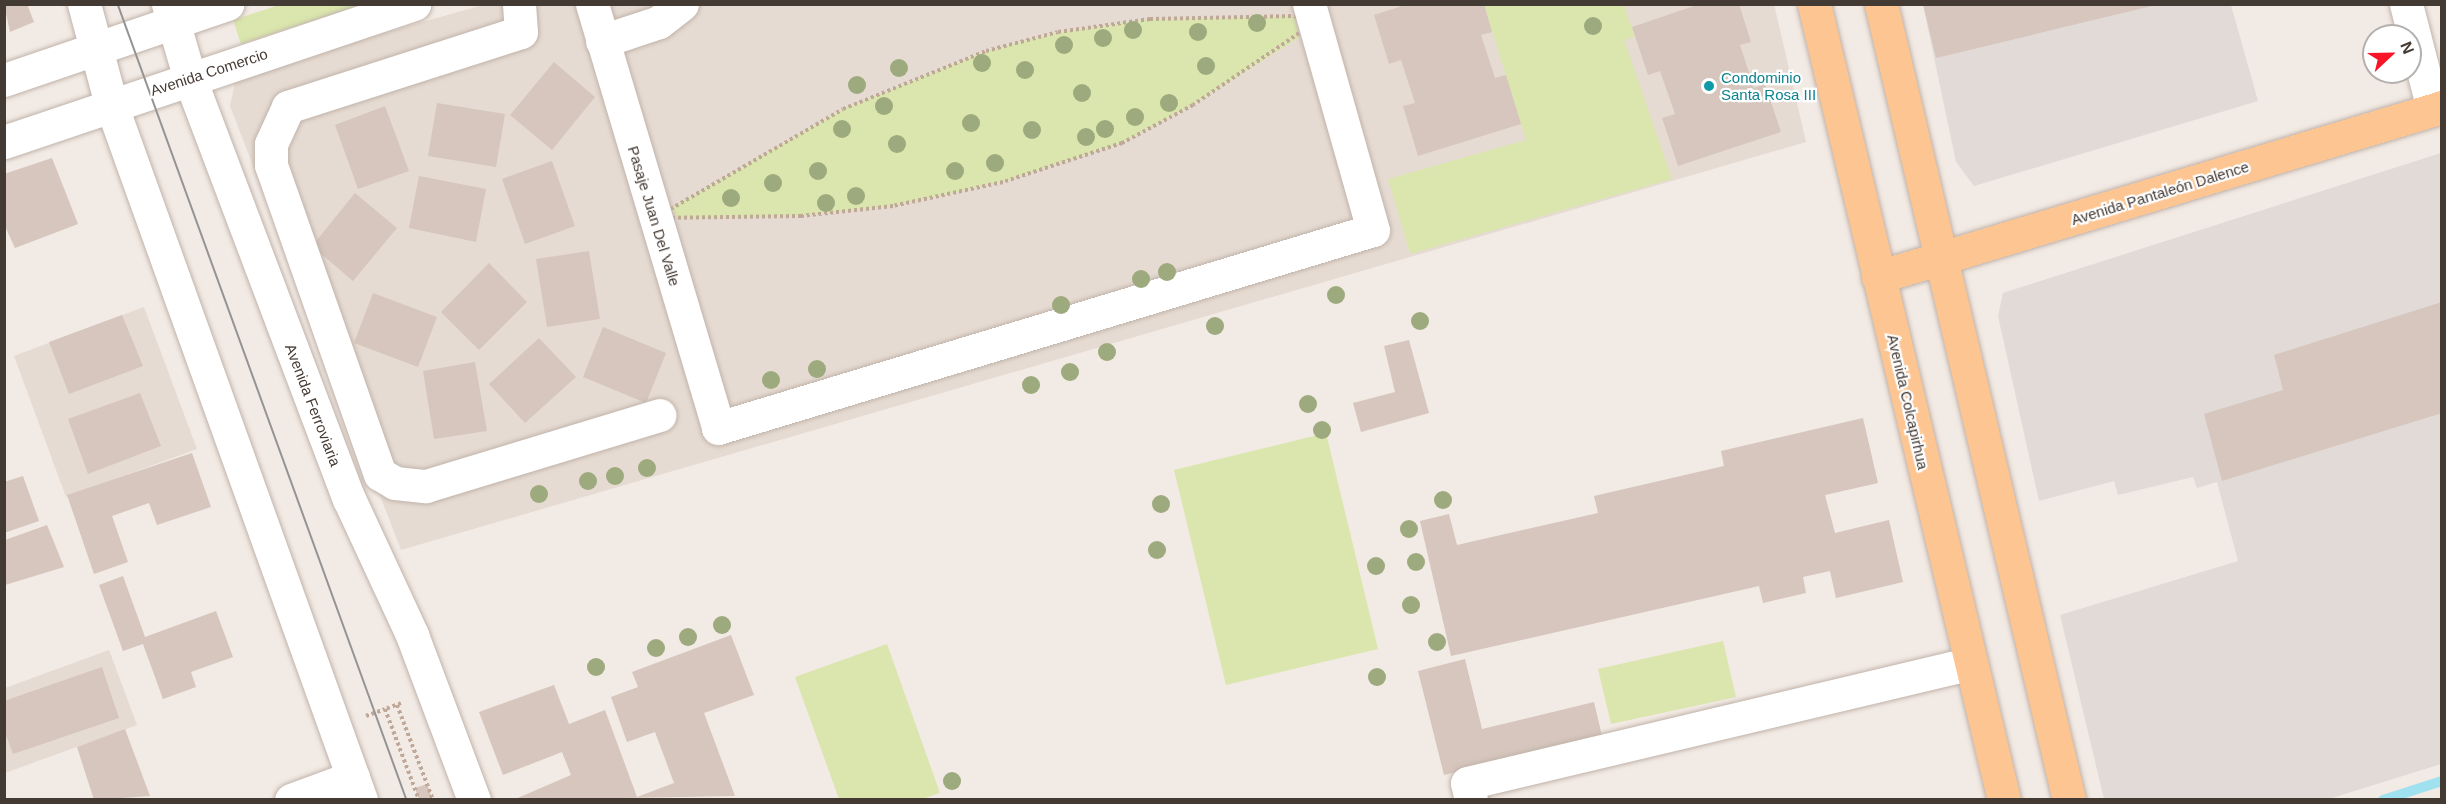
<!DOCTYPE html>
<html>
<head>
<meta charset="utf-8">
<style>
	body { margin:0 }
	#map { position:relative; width:2446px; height:804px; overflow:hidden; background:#f2eae4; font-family:Arial,sans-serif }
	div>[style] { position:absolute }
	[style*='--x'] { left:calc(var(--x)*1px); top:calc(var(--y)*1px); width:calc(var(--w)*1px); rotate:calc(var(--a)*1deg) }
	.residential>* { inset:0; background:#e6dbd2 }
	.industrial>* { inset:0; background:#e1dad6 }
	.green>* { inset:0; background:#dae6ad }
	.stream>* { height:10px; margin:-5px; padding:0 5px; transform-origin:5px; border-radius:5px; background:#a0e1ef }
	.building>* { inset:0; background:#d6c6bd }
	.path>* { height:4px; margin-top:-2px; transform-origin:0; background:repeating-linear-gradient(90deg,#bfa898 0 3px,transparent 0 6px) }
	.roads { filter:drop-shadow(0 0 2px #c0b3aa) drop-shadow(0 0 2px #c0b3aa) }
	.minor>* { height:33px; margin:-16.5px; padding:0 16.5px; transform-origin:16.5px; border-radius:16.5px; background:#fff }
	.major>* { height:33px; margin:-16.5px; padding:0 16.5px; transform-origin:16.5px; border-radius:16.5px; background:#fdc592 }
	.tram>* { height:1.5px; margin:-0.75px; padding:0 0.75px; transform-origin:0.75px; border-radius:0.75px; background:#949494 }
	.trees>* { width:18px; height:18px; margin:-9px; border-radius:50%; background:#9daa7d }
	.dots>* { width:16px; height:16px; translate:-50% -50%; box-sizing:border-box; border:3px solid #fff; border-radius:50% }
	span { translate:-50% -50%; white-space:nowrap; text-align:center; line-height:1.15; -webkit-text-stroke:4.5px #fff; paint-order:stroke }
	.street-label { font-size:15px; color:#443a34 }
	.culture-label { font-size:15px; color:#0d838f }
	.left { translate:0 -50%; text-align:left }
	.frame { position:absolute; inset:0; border:6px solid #443a34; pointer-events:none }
	.north { position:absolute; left:2362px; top:24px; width:60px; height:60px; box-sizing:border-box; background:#fff; border:2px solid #b4b0ae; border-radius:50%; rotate:68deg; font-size:16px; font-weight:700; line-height:24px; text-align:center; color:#443a34 }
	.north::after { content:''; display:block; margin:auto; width:21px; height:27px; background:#f81528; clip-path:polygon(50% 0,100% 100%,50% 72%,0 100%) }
</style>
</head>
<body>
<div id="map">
	<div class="residential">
		<div style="clip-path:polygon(1774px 4px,1806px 142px,401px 550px,230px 106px,236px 78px,262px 67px,483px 5px)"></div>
		<div style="clip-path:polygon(144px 307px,197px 449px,66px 497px,14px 356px)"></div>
		<div style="clip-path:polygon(109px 650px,137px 725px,5px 773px,5px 688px)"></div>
	</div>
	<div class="industrial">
		<div style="clip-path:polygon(1923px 5px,2231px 5px,2258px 101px,1974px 186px,1956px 162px)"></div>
		<div style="clip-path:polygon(2441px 153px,2441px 764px,2329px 799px,2104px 799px,2060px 615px,2238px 561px,2217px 482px,2197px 488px,2193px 477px,2118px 495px,2114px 481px,2039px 501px,1998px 316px,2003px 293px)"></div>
	</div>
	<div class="green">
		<div style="clip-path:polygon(279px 5px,361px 5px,241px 44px,233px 20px)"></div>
		<div style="clip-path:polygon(1484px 5px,1624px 5px,1635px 37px,1624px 40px,1672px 179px,1410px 254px,1388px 179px,1526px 140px)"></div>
		<div style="clip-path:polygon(1294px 16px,1300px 37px,1193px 105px,1122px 143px,1003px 182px,893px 206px,801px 216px,677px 219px,672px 207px,843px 109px,986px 51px,1058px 32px,1150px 19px)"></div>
		<div style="clip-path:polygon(1326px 433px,1378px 649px,1226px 685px,1174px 470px)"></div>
		<div style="clip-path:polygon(1723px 641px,1736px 697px,1611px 724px,1598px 669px)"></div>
		<div style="clip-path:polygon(887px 644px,940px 793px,922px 799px,839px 799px,795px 677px)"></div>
	</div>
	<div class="stream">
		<div style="--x:2383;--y:800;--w:62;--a:-17.9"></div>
	</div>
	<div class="building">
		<div style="clip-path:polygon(4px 4px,27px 4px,34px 22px,10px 32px)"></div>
		<div style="clip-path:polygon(1408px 4px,1484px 4px,1492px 32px,1481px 35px,1495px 78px,1506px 75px,1521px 124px,1418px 156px,1403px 106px,1415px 103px,1401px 60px,1389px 64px,1374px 15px)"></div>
		<div style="clip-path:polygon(1700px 4px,1739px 4px,1751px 42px,1740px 45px,1754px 88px,1765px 84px,1781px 132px,1678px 166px,1662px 118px,1675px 114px,1660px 71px,1648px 75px,1632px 27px)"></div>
		<div style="clip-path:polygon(1923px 4px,2156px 4px,2156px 5px,1936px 58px)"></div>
		<div style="clip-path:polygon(554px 62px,595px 97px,552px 150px,510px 115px)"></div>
		<div style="clip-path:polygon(437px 103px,505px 114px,496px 167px,428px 156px)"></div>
		<div style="clip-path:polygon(385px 106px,409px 171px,358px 189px,335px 125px)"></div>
		<div style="clip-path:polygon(52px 158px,78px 224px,15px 248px,4px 224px,4px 174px)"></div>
		<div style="clip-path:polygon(552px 161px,575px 226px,525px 244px,502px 179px)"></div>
		<div style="clip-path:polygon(419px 176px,486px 189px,476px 242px,409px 228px)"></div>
		<div style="clip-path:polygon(355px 193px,397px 228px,353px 281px,312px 246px)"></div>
		<div style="clip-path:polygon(589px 251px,600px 319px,547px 327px,536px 259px)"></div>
		<div style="clip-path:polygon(489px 263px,527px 302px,479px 350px,441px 312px)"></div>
		<div style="clip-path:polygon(373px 293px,437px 317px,418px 367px,354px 343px)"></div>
		<div style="clip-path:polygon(2442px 302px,2442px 413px,2222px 481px,2204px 414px,2283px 390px,2274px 355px)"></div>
		<div style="clip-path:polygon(122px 315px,143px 366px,69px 394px,49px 342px)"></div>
		<div style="clip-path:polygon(603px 327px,666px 353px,646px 403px,583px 377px)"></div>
		<div style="clip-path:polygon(539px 338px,576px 377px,525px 423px,489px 384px)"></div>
		<div style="clip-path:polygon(1409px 340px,1429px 413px,1361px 432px,1353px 403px,1395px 392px,1384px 346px)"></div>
		<div style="clip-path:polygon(475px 362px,487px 431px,434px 439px,423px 371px)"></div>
		<div style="clip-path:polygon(140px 393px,161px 446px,88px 474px,68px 419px)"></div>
		<div style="clip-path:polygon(1863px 418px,1878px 483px,1825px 495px,1835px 533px,1889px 520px,1903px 582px,1836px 598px,1830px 571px,1803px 577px,1806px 593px,1763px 603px,1759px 586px,1451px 656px,1420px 521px,1449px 514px,1457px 545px,1598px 513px,1594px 496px,1724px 466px,1721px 451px)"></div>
		<div style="clip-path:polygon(192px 453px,211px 507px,157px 525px,149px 503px,112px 516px,128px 562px,94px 574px,67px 495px)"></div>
		<div style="clip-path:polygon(23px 476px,39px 521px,4px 533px,4px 482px)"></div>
		<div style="clip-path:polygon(47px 525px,64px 567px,5px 585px,5px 540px)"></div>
		<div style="clip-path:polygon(123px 576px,145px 637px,216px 611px,233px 657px,191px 672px,196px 687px,163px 699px,143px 644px,123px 651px,99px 585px)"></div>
		<div style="clip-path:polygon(731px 635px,754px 695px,704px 713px,735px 796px,513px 800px,571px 775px,562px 752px,503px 775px,479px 712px,554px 685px,569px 724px,605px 710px,637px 797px,674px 783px,655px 732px,627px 742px,611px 697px,638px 687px,632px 672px)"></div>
		<div style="clip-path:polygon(1465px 659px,1482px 729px,1594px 702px,1602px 736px,1444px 775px,1418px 671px)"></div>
		<div style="clip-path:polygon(102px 667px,119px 718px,13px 754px,4px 730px,4px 701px)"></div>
		<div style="clip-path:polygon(125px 729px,150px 796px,94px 800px,77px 747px)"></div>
		<div style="clip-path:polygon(427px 784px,433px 800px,419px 800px,415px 788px)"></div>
	</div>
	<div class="path">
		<div style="--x:1294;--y:16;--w:21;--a:19"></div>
		<div style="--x:1314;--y:23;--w:146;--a:145.9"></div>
		<div style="--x:1193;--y:105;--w:81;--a:151.8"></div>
		<div style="--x:1122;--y:143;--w:125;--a:161.9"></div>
		<div style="--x:1003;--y:182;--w:113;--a:167.7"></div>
		<div style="--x:893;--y:206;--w:93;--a:173.8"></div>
		<div style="--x:801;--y:216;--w:146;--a:179.2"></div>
		<div style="--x:655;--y:218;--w:217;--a:-30.1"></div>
		<div style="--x:843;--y:109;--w:154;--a:-22.1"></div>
		<div style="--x:986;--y:51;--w:74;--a:-14.8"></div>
		<div style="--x:1058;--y:32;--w:93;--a:-8"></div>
		<div style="--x:1150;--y:19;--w:144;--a:-1.2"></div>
		<div style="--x:401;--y:703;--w:17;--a:159"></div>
		<div style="--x:385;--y:709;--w:97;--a:69.5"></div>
		<div style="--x:397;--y:705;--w:102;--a:69.2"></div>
		<div style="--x:366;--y:716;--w:20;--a:-20"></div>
	</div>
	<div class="roads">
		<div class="minor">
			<div style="--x:84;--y:4;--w:104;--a:74.9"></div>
			<div style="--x:111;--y:104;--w:740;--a:70.24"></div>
			<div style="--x:168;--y:4;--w:78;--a:73.7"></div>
			<div style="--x:190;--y:79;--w:449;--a:69.3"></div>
			<div style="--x:349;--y:499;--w:150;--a:65.1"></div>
			<div style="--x:412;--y:635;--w:176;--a:69.4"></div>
			<div style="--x:519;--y:4;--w:28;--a:86"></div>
			<div style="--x:521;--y:32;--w:245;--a:162.2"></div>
			<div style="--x:288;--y:107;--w:41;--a:114.7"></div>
			<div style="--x:271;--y:144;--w:21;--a:90"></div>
			<div style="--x:271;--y:165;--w:328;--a:70.6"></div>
			<div style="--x:380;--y:474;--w:17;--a:31"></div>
			<div style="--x:395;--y:483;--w:31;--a:6"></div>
			<div style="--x:426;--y:486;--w:244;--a:-16.9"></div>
			<div style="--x:592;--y:4;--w:442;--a:73.4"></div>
			<div style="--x:718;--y:428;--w:684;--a:-16.82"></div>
			<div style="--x:1373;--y:230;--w:235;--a:-105.8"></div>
			<div style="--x:2406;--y:4;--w:108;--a:75.6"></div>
			<div style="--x:602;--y:41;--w:60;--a:-18.4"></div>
			<div style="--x:659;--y:22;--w:29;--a:-38"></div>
			<div style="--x:4;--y:80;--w:236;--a:-18.8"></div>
			<div style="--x:4;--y:142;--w:433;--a:-18.6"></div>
			<div style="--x:291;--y:800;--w:66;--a:-20.4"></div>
			<div style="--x:1471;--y:800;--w:17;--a:-103"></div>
			<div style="--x:1467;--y:783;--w:515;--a:-13.36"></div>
		</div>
		<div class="major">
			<div style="--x:1814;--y:4;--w:818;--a:76.58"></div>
			<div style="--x:1881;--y:4;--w:818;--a:76.71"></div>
			<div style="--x:1878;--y:277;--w:589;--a:-16.77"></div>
		</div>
	</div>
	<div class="tram">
		<div style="--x:118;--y:4;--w:847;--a:70.05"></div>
	</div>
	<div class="trees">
		<div style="left:1257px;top:23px"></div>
		<div style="left:1593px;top:26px"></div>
		<div style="left:1133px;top:30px"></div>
		<div style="left:1198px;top:32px"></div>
		<div style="left:1103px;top:38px"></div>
		<div style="left:1064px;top:45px"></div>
		<div style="left:982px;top:63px"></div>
		<div style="left:1206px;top:66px"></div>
		<div style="left:899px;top:68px"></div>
		<div style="left:1025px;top:70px"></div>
		<div style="left:857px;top:85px"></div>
		<div style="left:1082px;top:93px"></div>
		<div style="left:1169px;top:103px"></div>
		<div style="left:884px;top:106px"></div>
		<div style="left:1135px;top:117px"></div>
		<div style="left:971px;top:123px"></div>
		<div style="left:842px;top:129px"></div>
		<div style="left:1105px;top:129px"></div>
		<div style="left:1032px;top:130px"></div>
		<div style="left:1086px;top:137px"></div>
		<div style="left:897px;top:144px"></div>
		<div style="left:995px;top:163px"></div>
		<div style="left:818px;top:171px"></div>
		<div style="left:955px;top:171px"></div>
		<div style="left:773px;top:183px"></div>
		<div style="left:856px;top:196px"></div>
		<div style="left:731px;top:198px"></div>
		<div style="left:826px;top:203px"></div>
		<div style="left:1167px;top:272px"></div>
		<div style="left:1141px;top:279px"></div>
		<div style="left:1336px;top:295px"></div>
		<div style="left:1061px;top:305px"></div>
		<div style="left:1420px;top:321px"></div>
		<div style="left:1215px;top:326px"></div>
		<div style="left:1107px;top:352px"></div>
		<div style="left:817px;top:369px"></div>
		<div style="left:1070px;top:372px"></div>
		<div style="left:771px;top:380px"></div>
		<div style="left:1031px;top:385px"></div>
		<div style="left:1308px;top:404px"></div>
		<div style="left:1322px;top:430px"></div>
		<div style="left:647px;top:468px"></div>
		<div style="left:615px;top:476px"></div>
		<div style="left:588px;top:481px"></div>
		<div style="left:539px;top:494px"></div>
		<div style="left:1443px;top:500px"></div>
		<div style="left:1161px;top:504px"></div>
		<div style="left:1409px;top:529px"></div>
		<div style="left:1157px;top:550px"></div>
		<div style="left:1416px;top:562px"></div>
		<div style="left:1376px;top:566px"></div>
		<div style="left:1411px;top:605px"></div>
		<div style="left:722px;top:625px"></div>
		<div style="left:688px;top:637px"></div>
		<div style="left:1437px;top:642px"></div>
		<div style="left:656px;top:648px"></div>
		<div style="left:596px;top:667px"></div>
		<div style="left:1377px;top:677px"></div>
		<div style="left:952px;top:781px"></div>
	</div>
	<div class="dots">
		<div style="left:1709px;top:86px;background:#0f9aa8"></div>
	</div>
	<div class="street-label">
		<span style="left:209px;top:72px;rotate:-18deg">Avenida Comercio</span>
		<span style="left:2160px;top:193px;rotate:-17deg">Avenida Pantaleón Dalence</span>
		<span style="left:654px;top:216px;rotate:73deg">Pasaje Juan Del Valle</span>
		<span style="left:1908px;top:402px;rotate:77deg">Avenida Colcapirhua</span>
		<span style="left:313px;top:405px;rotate:69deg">Avenida Ferroviaria</span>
	</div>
	<div class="culture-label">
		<span class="left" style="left:1721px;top:86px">Condominio<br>Santa Rosa III</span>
	</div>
	<div class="frame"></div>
	<div class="north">N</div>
</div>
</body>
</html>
